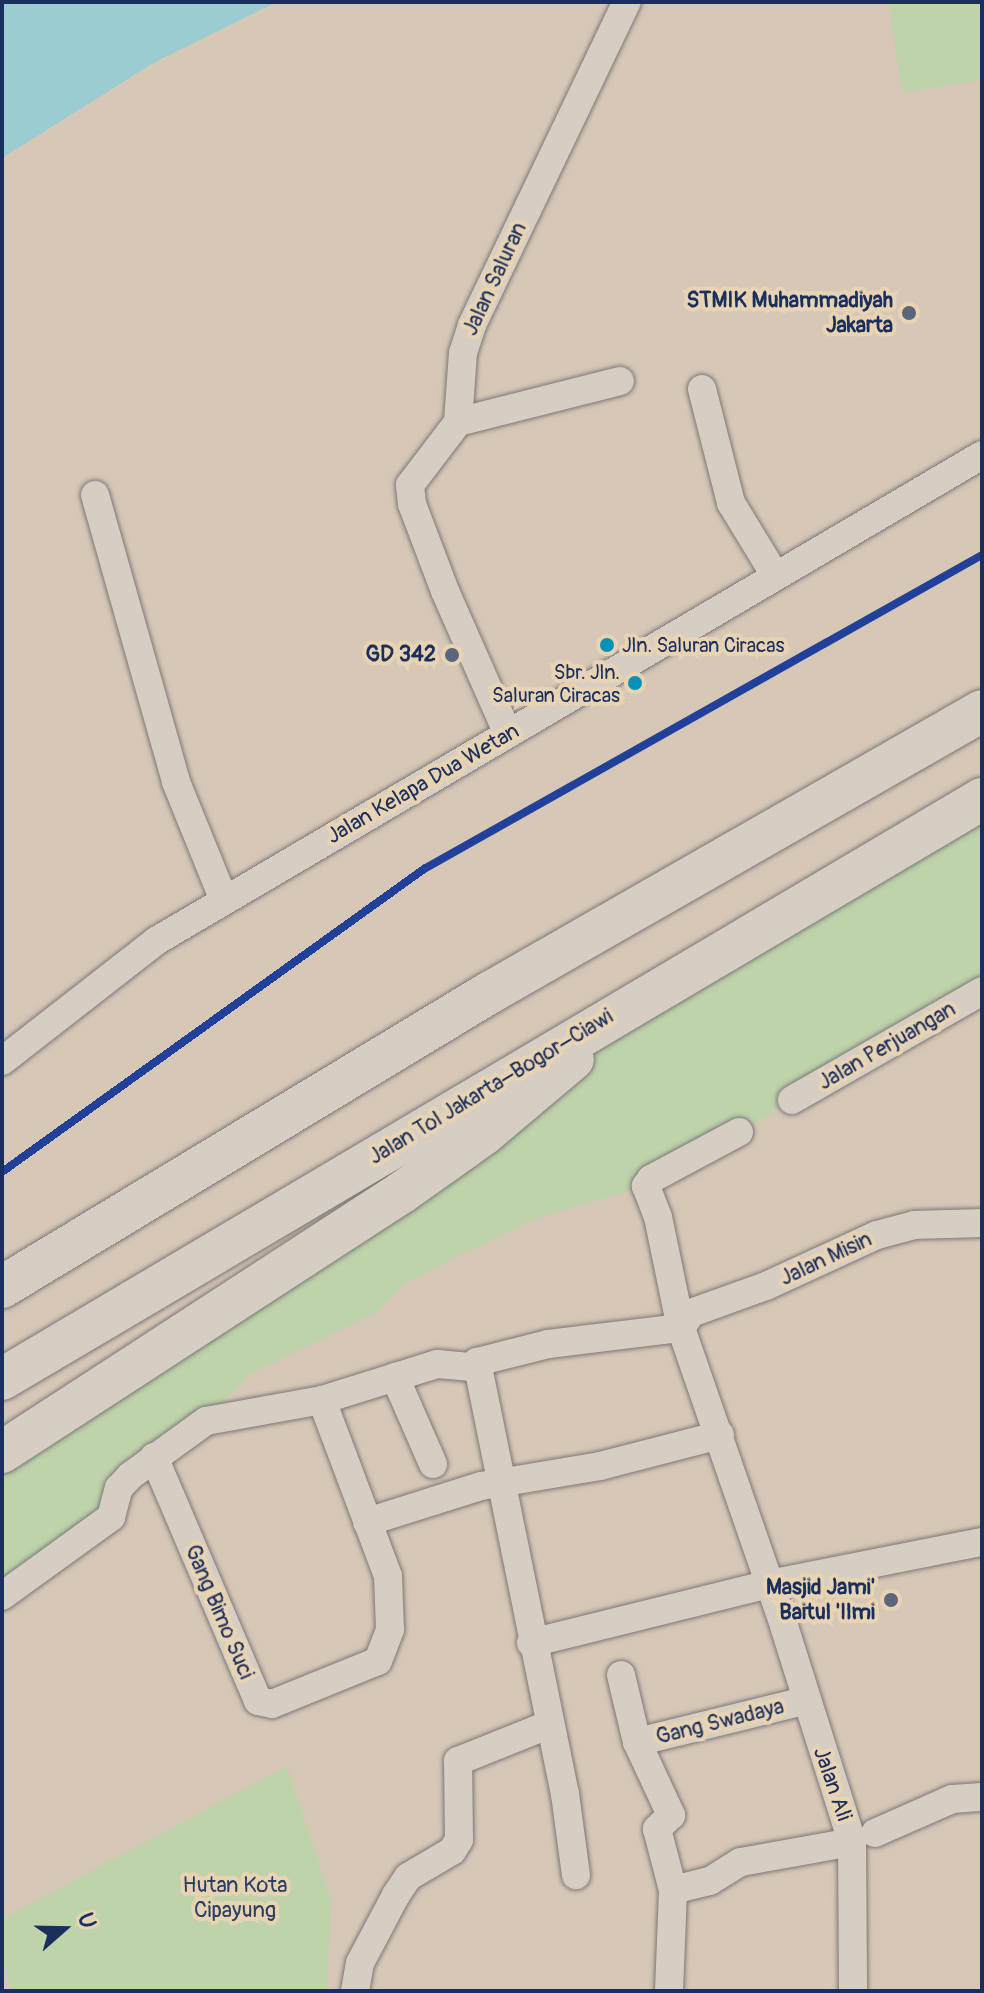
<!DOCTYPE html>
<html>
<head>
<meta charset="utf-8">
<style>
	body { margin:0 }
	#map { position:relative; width:984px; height:1993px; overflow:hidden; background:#d7c7b6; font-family:Pangolin,sans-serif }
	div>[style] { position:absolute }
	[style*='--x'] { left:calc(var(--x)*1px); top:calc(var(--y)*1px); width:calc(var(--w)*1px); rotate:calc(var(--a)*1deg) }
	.green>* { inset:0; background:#bed3a9 }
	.water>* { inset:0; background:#9accd1 }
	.roads { filter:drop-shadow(0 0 2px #7c787a) drop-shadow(0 0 2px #7c787a) }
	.minor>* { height:28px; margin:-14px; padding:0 14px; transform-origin:14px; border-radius:14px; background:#d6cec2 }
	.highway>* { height:42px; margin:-21px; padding:0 21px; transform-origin:21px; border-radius:21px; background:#d6cec2 }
	.rail-1>* { height:8px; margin:-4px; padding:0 4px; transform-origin:4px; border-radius:4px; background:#20409a }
	.dots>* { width:22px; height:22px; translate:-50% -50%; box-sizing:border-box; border:4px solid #e8d3b2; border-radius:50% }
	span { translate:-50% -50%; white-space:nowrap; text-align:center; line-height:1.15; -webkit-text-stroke:8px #e8d3b2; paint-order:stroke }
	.bus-label { font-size:20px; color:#1b2f5e }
	.left { translate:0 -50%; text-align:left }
	.right { translate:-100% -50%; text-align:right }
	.street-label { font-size:22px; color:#1b2f5e }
	.poi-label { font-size:22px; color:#1b2f5e; font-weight:700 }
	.park-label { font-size:22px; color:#294064 }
	.frame { position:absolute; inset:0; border:4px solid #1b2f5e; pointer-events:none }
	.north { position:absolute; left:24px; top:1889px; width:80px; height:80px; -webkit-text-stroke:6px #e8d3b2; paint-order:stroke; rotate:70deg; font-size:22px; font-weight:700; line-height:32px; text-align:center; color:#1b2f5e }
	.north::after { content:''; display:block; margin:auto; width:28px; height:36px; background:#1b2f5e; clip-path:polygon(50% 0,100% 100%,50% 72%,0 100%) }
</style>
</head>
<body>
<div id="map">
	<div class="green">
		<div style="clip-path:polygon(888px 2px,982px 2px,982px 80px,902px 92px)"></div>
		<div style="clip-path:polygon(982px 799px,982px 991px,646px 1186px,541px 1217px,461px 1254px,405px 1283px,377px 1312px,248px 1375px,206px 1421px,114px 1502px,2px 1579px,2px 1449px,263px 1283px,642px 996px)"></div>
		<div style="clip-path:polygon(287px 1766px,331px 1899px,327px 1991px,12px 1991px,2px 1962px,2px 1919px)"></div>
	</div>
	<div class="water">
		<div style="clip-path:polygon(2px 2px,277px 2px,155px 62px,2px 158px)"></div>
	</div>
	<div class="roads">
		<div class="minor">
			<div style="--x:702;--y:389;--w:118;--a:75.7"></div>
			<div style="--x:731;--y:503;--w:84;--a:58.6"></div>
			<div style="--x:458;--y:422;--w:167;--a:-14.2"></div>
			<div style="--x:95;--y:495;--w:298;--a:74.2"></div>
			<div style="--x:176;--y:782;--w:127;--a:67.9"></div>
			<div style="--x:508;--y:734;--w:156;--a:-113.8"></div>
			<div style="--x:445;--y:591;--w:93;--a:-110.8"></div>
			<div style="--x:412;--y:504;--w:19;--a:-96"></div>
			<div style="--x:410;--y:485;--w:79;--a:-52.7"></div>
			<div style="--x:458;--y:422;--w:69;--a:-85.9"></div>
			<div style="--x:463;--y:353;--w:29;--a:-72"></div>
			<div style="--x:472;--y:325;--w:358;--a:-64.4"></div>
			<div style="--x:2;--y:1061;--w:195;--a:-37.9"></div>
			<div style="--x:156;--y:941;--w:958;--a:-30.47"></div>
			<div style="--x:792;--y:1100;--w:219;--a:-29.8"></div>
			<div style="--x:739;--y:1132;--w:100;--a:151.9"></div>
			<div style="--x:651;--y:1179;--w:9;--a:126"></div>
			<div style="--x:646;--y:1186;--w:33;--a:69"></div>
			<div style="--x:658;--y:1217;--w:113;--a:78.3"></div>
			<div style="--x:681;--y:1328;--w:315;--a:70.9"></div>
			<div style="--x:784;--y:1626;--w:226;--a:72.5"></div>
			<div style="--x:852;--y:1842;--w:149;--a:89.6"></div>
			<div style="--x:681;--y:1328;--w:18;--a:-56"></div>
			<div style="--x:691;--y:1313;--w:80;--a:-19.8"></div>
			<div style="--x:766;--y:1286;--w:122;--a:-24.7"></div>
			<div style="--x:877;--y:1235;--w:38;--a:-15"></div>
			<div style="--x:914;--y:1225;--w:68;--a:-1.7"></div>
			<div style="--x:477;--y:1362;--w:73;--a:-14.2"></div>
			<div style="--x:548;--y:1344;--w:134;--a:-6.9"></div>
			<div style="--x:395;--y:1377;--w:95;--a:66.4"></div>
			<div style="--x:154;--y:1457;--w:265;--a:66.9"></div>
			<div style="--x:258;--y:1701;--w:14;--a:12"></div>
			<div style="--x:272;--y:1704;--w:114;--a:-22.1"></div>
			<div style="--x:378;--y:1661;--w:34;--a:-69"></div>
			<div style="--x:390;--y:1629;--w:53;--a:-92.2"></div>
			<div style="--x:388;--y:1576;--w:188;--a:-110.6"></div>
			<div style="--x:367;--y:1522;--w:120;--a:-17.5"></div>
			<div style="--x:481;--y:1486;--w:121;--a:-9.5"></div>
			<div style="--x:600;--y:1466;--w:124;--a:-14.5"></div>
			<div style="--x:2;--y:1596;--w:135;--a:-35.9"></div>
			<div style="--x:111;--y:1517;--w:30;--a:-75"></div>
			<div style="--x:119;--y:1488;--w:16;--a:-47"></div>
			<div style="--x:130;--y:1476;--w:94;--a:-35.9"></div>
			<div style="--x:206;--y:1421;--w:118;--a:-10.3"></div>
			<div style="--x:322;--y:1400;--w:121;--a:-17.4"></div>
			<div style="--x:437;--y:1364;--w:33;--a:5"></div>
			<div style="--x:470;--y:1367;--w:9;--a:-36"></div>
			<div style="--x:477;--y:1362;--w:441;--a:78.5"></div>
			<div style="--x:565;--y:1794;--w:82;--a:82.3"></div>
			<div style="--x:531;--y:1643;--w:245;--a:-13.9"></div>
			<div style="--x:769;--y:1584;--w:217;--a:-11.2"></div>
			<div style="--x:621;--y:1675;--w:69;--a:76.6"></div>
			<div style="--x:637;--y:1742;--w:81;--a:65"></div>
			<div style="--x:671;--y:1815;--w:20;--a:135"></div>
			<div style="--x:657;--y:1829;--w:63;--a:75.3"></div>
			<div style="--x:673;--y:1890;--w:38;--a:-14"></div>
			<div style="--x:710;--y:1881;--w:36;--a:-32"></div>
			<div style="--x:741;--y:1862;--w:113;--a:-10.2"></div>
			<div style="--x:637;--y:1742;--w:172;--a:-13.8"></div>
			<div style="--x:875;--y:1833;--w:84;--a:-23.8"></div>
			<div style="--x:952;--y:1799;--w:30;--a:-4"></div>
			<div style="--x:355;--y:1991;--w:28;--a:-80"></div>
			<div style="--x:360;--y:1963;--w:77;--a:-62.1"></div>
			<div style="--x:396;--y:1895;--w:22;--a:-56"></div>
			<div style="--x:408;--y:1877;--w:51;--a:-30.6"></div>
			<div style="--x:452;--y:1851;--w:13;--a:-58"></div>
			<div style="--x:459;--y:1840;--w:79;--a:-90.7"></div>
			<div style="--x:458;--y:1761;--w:97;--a:-21.8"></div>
			<div style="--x:669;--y:1991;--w:101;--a:-87.7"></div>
		</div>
		<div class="highway">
			<div style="--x:2;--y:1287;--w:569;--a:-31.12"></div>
			<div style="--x:489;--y:993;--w:568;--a:-29.77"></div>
			<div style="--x:2;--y:1379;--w:1139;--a:-30.62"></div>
			<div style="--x:2;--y:1452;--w:476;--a:-33"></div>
			<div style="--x:401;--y:1193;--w:102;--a:-35.4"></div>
			<div style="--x:484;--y:1134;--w:116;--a:-40.1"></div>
		</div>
	</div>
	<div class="rail-1">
		<div style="--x:2;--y:1172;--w:520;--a:-35.68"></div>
		<div style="--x:424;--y:869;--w:640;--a:-29.37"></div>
	</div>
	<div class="dots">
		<div style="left:909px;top:313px;background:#5d647d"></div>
		<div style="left:607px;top:645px;background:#0591b8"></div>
		<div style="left:452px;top:655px;background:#5d647d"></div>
		<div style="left:635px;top:683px;background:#0591b8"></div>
		<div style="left:891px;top:1600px;background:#5d647d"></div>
	</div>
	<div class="bus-label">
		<span class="left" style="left:622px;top:645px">Jln. Saluran Ciracas</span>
		<span class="right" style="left:620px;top:684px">Sbr. Jln.<br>Saluran Ciracas</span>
	</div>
	<div class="street-label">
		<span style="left:495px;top:279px;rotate:-65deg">Jalan Saluran</span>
		<span style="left:423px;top:784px;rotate:-30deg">Jalan Kelapa Dua Wetan</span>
		<span style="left:887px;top:1046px;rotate:-30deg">Jalan Perjuangan</span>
		<span style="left:491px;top:1087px;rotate:-31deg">Jalan Tol Jakarta–Bogor–Ciawi</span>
		<span style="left:826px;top:1259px;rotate:-25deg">Jalan Misin</span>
		<span style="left:219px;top:1612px;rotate:67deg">Gang Bimo Suci</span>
		<span style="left:720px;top:1722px;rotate:-14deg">Gang Swadaya</span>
		<span style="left:832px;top:1784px;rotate:71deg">Jalan Ali</span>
	</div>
	<div class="poi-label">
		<span class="right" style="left:893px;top:313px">STMIK Muhammadiyah<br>Jakarta</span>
		<span class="right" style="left:436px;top:655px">GD 342</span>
		<span class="right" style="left:875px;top:1600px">Masjid Jami'<br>Baitul 'Ilmi</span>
	</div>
	<div class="park-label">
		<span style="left:235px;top:1898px">Hutan Kota<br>Cipayung</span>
	</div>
	<div class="frame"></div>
	<div class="north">U</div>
</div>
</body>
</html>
